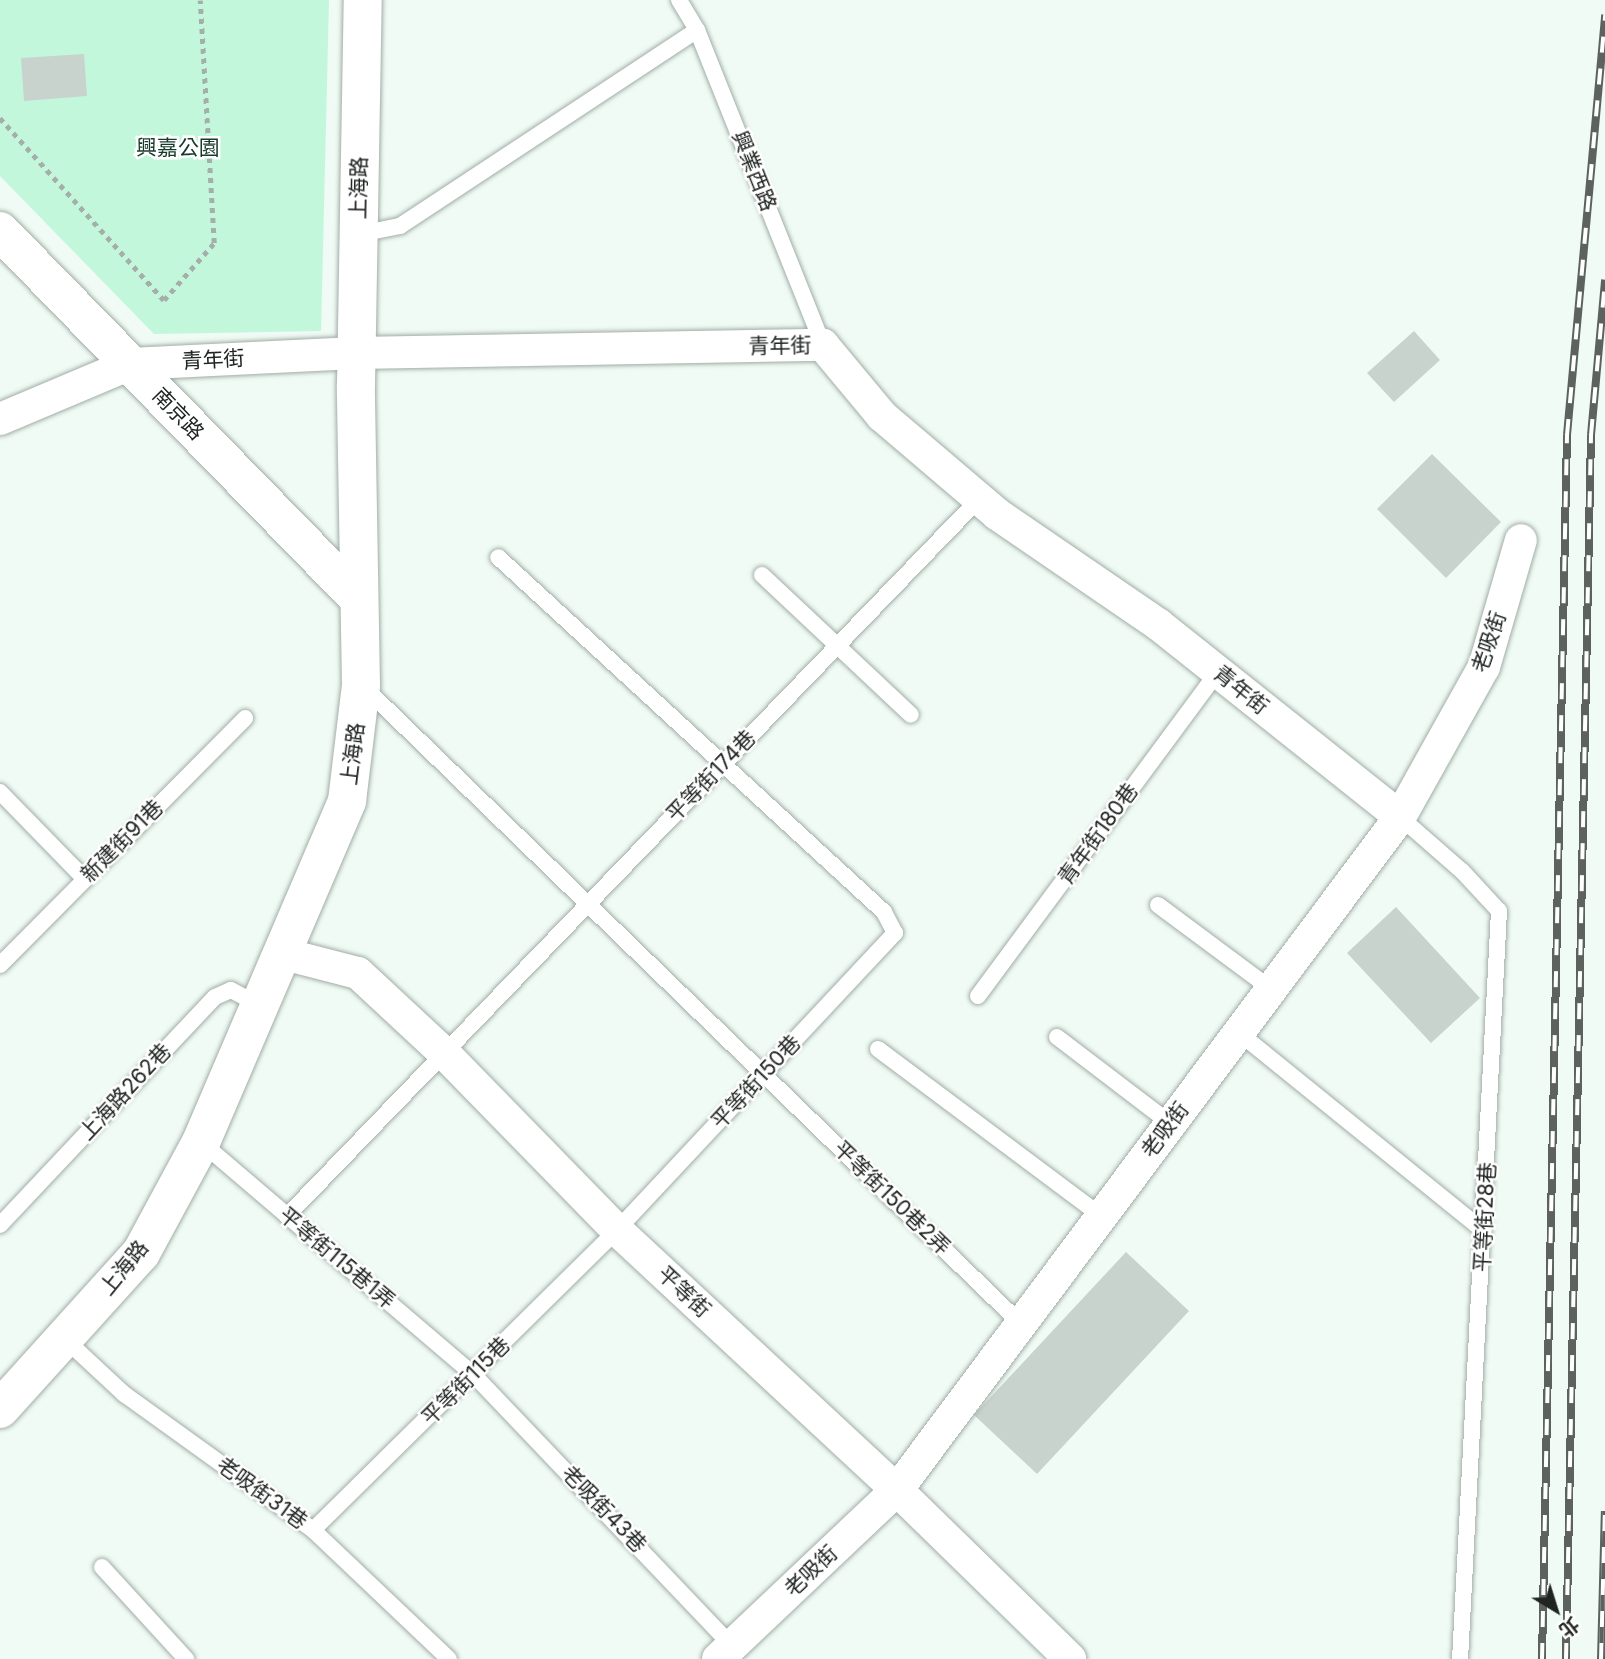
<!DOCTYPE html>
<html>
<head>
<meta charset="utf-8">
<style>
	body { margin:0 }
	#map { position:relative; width:1605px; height:1659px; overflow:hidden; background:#effbf4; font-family:Inter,"Noto Sans TC",sans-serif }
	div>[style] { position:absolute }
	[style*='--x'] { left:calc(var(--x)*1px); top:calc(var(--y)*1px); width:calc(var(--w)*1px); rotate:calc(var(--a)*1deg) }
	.green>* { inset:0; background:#c2f7dc }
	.building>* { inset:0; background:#c8d3cd }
	.path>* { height:4.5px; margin-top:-2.25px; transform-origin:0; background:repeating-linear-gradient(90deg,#a5afa9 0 5px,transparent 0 10px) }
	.roads { filter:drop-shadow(0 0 2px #a1ada6) drop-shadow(0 0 2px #a1ada6) }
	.service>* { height:16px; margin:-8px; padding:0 8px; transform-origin:8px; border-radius:8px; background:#fff }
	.minor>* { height:32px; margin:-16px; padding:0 16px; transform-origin:16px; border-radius:16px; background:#fff }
	.tertiary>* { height:38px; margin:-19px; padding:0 19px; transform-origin:19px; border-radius:19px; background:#fff }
	.rail>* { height:8px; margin-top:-4px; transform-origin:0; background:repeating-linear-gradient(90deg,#fff 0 16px,#5c635e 0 32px); box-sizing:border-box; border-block:2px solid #5c635e }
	span { translate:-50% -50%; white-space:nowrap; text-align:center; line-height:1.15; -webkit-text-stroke:5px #fff; paint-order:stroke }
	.park-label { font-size:21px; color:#17392a }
	.street-label { font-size:21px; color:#202522 }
	.north { position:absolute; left:1521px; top:1575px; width:70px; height:70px; -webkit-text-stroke:5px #fff; paint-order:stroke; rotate:142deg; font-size:19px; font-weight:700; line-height:28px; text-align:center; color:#202522 }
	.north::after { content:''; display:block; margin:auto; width:24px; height:32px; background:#202522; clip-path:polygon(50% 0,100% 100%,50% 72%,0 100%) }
</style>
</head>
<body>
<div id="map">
	<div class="green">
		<div style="clip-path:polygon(0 0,329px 0,321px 331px,154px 334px,0 176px)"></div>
	</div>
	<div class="building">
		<div style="clip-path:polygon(84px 54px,87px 96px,24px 101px,21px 58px)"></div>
		<div style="clip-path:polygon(1414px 331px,1440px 360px,1394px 402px,1367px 373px)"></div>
		<div style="clip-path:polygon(1432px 454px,1501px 522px,1446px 578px,1377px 509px)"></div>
		<div style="clip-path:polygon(1396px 907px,1480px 998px,1431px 1043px,1347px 953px)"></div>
		<div style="clip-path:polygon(1126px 1252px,1189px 1311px,1037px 1474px,974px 1415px)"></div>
	</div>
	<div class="path">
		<div style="--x:0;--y:118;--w:245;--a:48"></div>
		<div style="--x:164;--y:300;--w:76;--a:-48.7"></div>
		<div style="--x:214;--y:243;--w:243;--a:-93.3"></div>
	</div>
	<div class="roads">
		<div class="service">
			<div style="--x:679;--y:0;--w:35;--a:59"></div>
			<div style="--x:697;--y:30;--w:339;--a:68.2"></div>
			<div style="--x:360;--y:234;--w:41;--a:-11.3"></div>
			<div style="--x:400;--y:226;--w:356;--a:-33.4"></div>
			<div style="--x:762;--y:575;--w:204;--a:43.2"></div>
			<div style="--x:363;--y:686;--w:915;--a:44.11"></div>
			<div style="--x:0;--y:792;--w:122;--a:45.7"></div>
			<div style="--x:1400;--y:817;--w:82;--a:41.1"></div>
			<div style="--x:1462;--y:871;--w:54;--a:47.2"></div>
			<div style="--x:1499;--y:911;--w:749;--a:92.98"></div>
			<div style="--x:1158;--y:905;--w:141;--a:36.6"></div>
			<div style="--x:0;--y:965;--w:348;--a:-45.2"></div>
			<div style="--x:978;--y:996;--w:403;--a:-53.5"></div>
			<div style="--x:1238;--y:1032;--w:316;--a:39"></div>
			<div style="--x:1057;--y:1037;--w:142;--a:37.3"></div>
			<div style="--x:878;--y:1049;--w:279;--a:36.8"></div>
			<div style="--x:201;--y:1142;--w:358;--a:40.5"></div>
			<div style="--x:473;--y:1374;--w:376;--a:46.4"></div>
			<div style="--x:287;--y:1216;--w:996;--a:-46.02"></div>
			<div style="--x:0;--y:1225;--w:313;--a:-46.7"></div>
			<div style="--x:215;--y:997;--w:17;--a:-24"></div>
			<div style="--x:231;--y:990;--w:34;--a:28"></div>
			<div style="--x:65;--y:1339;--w:81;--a:43"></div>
			<div style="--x:124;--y:1394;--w:233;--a:35.7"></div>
			<div style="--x:313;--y:1530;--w:187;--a:43.5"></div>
			<div style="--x:313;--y:1530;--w:427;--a:-44.6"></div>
			<div style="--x:617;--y:1230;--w:407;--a:-46.9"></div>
			<div style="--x:895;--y:933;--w:24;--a:-118"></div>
			<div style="--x:884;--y:912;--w:524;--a:-137.4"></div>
			<div style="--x:102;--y:1567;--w:125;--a:47.6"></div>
		</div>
		<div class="minor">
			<div style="--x:0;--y:419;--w:141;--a:-22.9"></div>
			<div style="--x:130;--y:364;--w:226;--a:-2.8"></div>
			<div style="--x:356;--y:353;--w:467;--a:-1"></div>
			<div style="--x:823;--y:345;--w:92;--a:50.3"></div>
			<div style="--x:882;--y:416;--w:151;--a:40.4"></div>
			<div style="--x:997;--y:514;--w:196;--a:34.4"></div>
			<div style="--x:1159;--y:625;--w:308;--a:38.5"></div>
			<div style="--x:284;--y:954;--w:76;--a:14.4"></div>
			<div style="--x:358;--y:973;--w:116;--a:42.9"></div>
			<div style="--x:443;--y:1052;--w:249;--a:45.7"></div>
			<div style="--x:617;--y:1230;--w:382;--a:42.9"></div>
			<div style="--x:897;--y:1490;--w:242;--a:44.3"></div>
			<div style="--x:718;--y:1659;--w:246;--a:-43.4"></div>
			<div style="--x:897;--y:1490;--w:840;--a:-53.23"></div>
			<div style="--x:1400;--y:817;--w:172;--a:-60.8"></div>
			<div style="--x:1484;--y:667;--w:132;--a:-73.8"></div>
		</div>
		<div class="tertiary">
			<div style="--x:0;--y:231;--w:510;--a:45.72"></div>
			<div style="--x:0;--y:1409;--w:210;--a:-47.9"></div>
			<div style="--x:141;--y:1253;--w:126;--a:-61.6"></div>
			<div style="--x:201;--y:1142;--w:371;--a:-66.8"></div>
			<div style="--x:347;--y:801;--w:117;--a:-83.1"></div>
			<div style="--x:361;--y:685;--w:300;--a:-91"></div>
			<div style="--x:356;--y:385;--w:385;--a:-89"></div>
		</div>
	</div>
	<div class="rail">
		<div style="--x:1542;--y:1659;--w:1224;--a:-88.83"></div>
		<div style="--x:1567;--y:435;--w:422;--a:-84.8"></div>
		<div style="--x:1566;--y:1659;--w:1224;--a:-88.83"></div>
		<div style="--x:1591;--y:435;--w:156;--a:-84.8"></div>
		<div style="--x:1601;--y:1659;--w:148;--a:-88.5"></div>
	</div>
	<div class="park-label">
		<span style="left:178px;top:148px">興嘉公園</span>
	</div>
	<div class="street-label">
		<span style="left:754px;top:171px;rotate:68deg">興業西路</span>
		<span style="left:359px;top:188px;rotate:-89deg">上海路</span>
		<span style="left:780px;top:346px;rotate:-1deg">青年街</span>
		<span style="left:213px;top:360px;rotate:-3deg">青年街</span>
		<span style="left:178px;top:414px;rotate:46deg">南京路</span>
		<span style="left:1489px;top:642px;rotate:-71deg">老吸街</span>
		<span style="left:1241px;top:690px;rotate:39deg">青年街</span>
		<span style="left:353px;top:754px;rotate:-83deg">上海路</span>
		<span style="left:711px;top:776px;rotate:-46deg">平等街174巷</span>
		<span style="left:1098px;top:834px;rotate:-54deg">青年街180巷</span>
		<span style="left:122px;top:841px;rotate:-45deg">新建街91巷</span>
		<span style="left:756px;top:1082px;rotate:-47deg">平等街150巷</span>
		<span style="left:125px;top:1092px;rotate:-47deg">上海路262巷</span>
		<span style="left:1165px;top:1130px;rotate:-53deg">老吸街</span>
		<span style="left:892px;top:1198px;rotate:44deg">平等街150巷2弄</span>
		<span style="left:1485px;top:1217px;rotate:-87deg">平等街28巷</span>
		<span style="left:337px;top:1258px;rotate:40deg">平等街115巷1弄</span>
		<span style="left:124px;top:1268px;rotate:-51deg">上海路</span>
		<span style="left:684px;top:1292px;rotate:43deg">平等街</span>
		<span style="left:466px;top:1381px;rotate:-45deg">平等街115巷</span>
		<span style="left:262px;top:1493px;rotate:36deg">老吸街31巷</span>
		<span style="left:604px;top:1509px;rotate:46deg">老吸街43巷</span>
		<span style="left:811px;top:1571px;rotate:-43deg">老吸街</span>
	</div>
	<div class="north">北</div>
</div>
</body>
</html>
